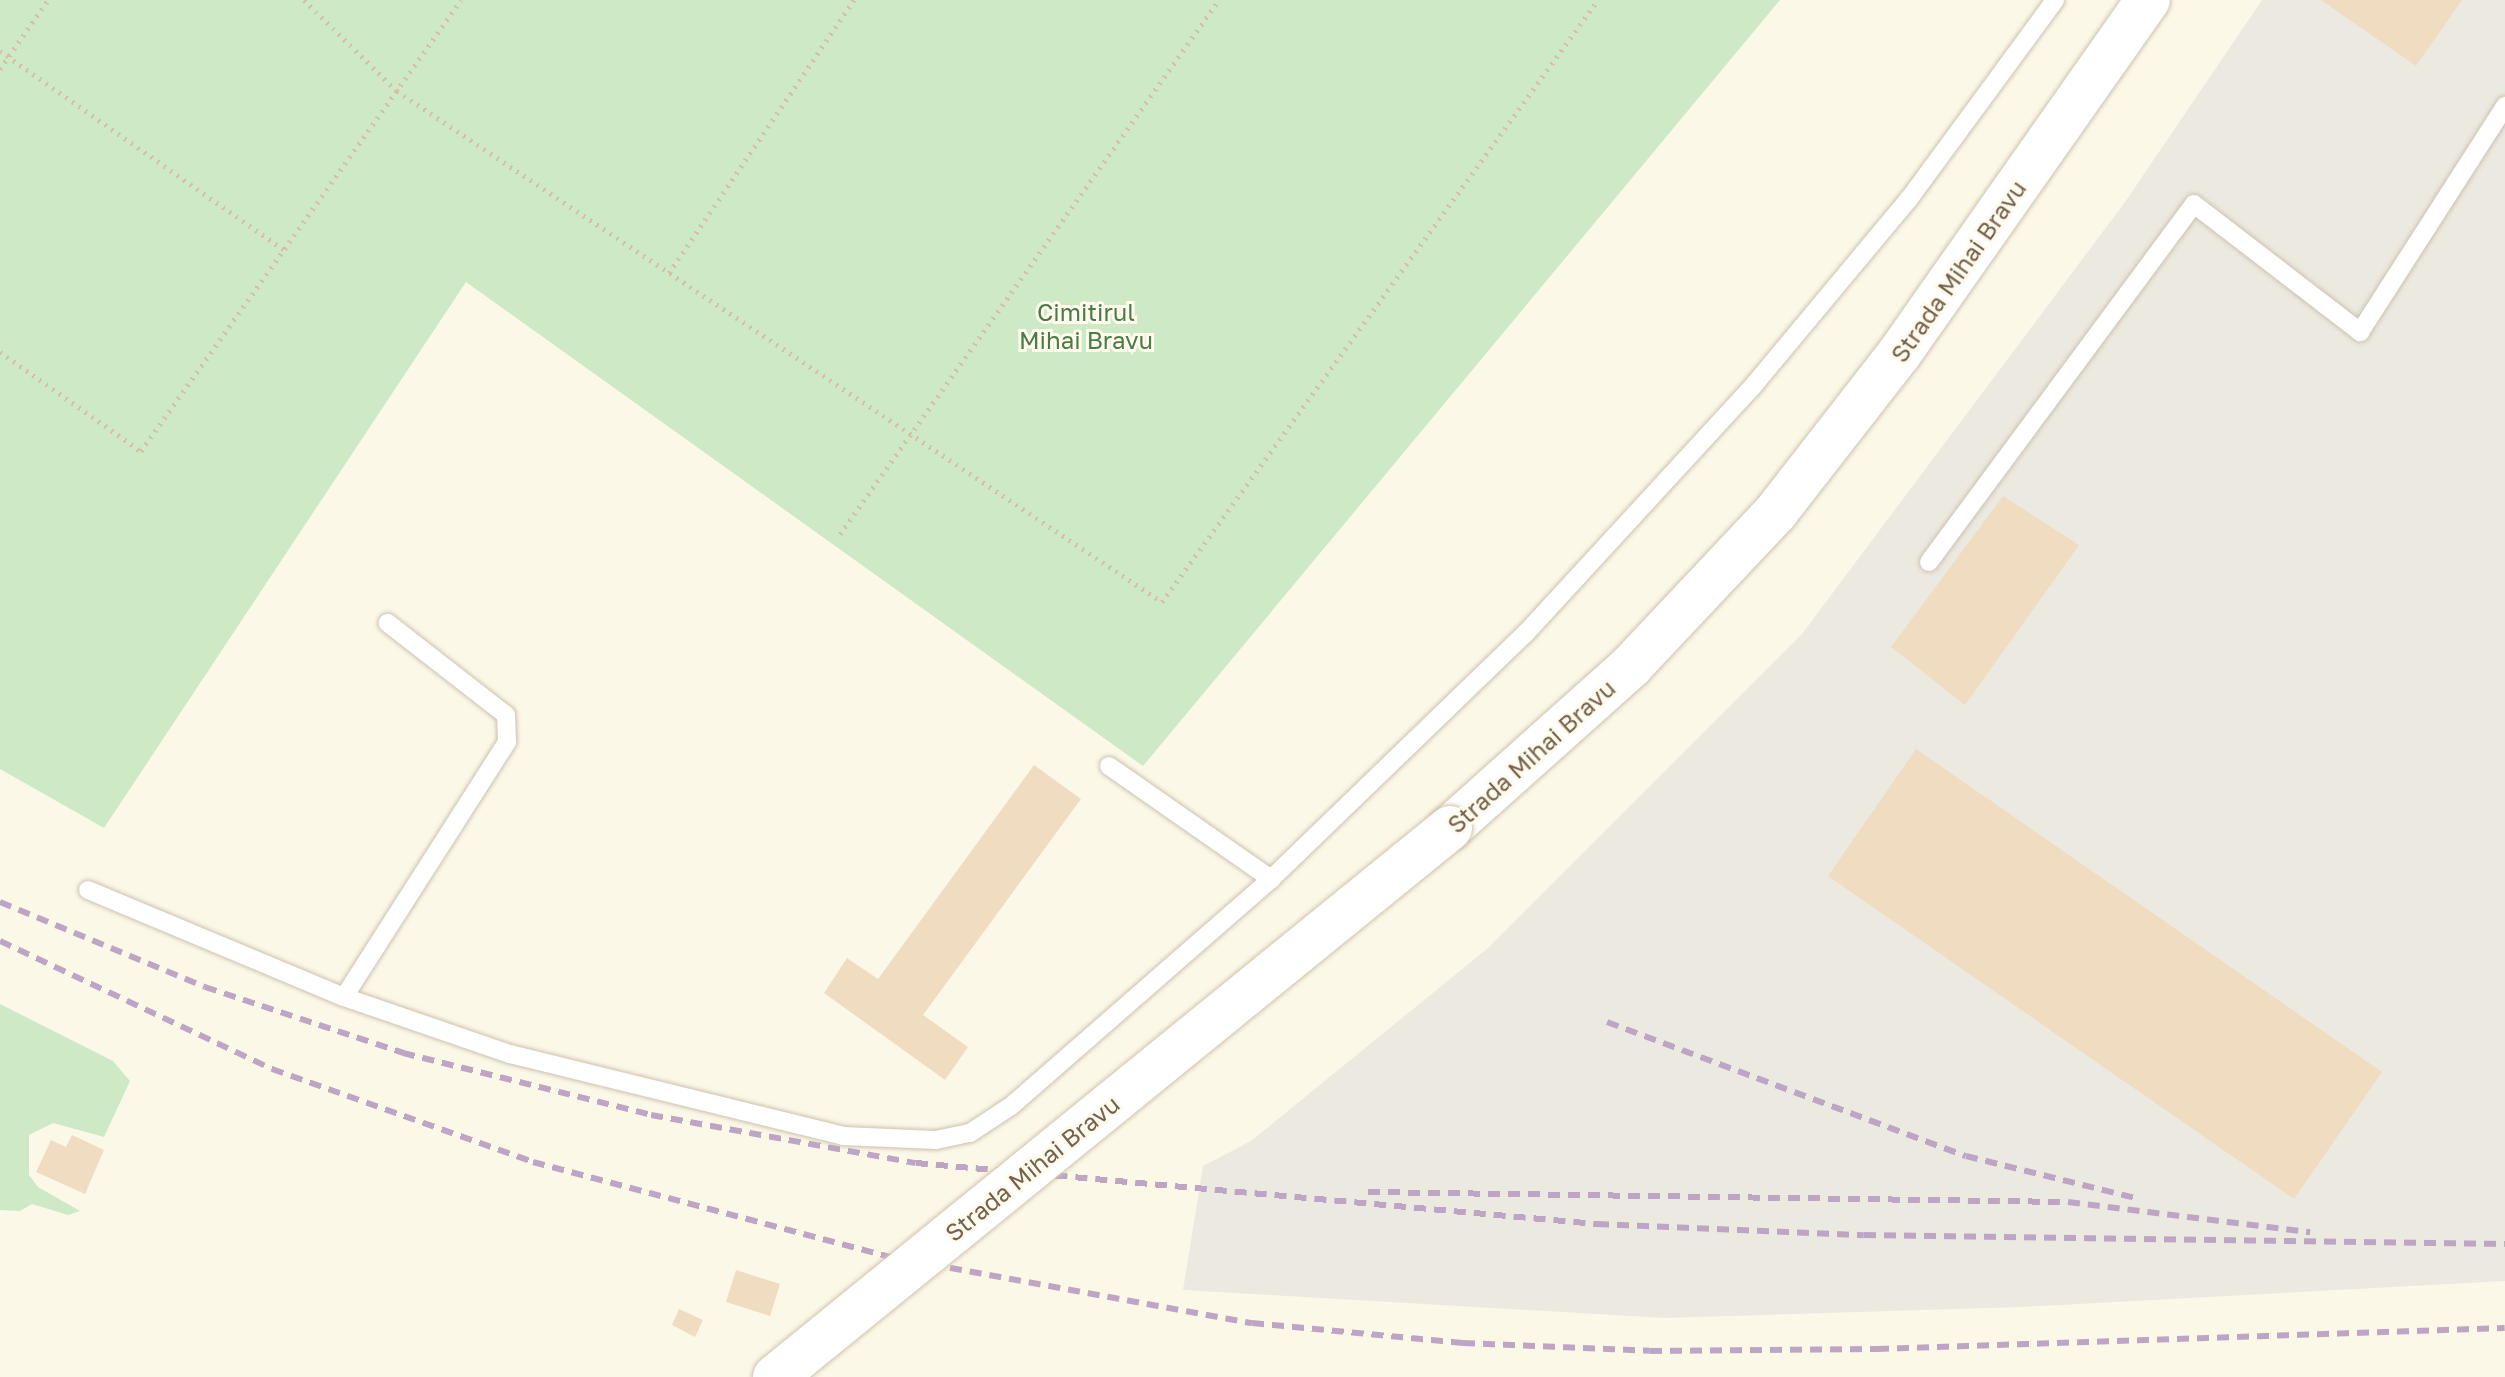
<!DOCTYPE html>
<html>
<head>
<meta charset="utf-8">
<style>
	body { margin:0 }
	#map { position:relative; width:2505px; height:1377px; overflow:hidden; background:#fcf8e8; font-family:"Golos Text",sans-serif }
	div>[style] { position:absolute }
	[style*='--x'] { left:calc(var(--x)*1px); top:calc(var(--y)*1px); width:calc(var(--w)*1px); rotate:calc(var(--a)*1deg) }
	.industrial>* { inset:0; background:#ece9e1 }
	.green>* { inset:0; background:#cee9c6 }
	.building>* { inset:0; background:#f0dcc0 }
	.path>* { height:5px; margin-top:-2.5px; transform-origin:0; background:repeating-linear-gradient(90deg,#d5c0a3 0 2px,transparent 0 8px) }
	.roads { filter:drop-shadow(0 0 2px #cdc1ae) drop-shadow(0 0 2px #cdc1ae) }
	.service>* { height:18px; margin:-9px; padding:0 9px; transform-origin:9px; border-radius:9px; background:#fff }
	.secondary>* { height:44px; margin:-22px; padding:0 22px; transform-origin:22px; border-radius:22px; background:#fff }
	.rail>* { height:6px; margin-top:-3px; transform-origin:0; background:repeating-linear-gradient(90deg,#bda6c5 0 12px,transparent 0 20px) }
	.bridges { filter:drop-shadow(0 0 2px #d0c3ab) drop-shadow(0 0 2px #d0c3ab) }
	.secondary-bridge>* { height:44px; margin:-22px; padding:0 22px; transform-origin:22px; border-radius:22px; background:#fff }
	span { translate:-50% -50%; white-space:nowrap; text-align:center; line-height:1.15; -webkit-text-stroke:6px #fefbee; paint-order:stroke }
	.street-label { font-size:24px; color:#75624d }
	.park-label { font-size:24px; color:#4b7a45 }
</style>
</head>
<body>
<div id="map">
	<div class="industrial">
		<div style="clip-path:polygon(2262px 0,2505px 0,2505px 1281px,2021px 1307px,1665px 1318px,1183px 1290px,1203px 1166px,1251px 1141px,1488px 948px,1802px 634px,2125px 202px)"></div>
	</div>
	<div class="green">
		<div style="clip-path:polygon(0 0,1780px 0,1143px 766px,466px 282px,104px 828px,0 769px)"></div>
		<div style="clip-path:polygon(0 1004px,113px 1061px,130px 1081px,104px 1137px,53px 1123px,29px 1135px,29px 1175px,38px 1187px,80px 1211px,68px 1215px,32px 1204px,20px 1211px,0 1210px)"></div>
	</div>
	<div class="building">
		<div style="clip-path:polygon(2321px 0,2462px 0,2416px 66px)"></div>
		<div style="clip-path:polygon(2003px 496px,2079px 545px,1965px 705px,1891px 647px)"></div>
		<div style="clip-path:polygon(1916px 749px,2382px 1072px,2294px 1199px,1828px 876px)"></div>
		<div style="clip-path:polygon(1034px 765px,1081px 799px,923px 1015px,968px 1047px,945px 1080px,824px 993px,847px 958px,878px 979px)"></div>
		<div style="clip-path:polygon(72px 1135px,104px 1150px,85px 1194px,36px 1172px,51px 1140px,66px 1147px)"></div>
		<div style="clip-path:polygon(736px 1270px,780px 1284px,770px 1316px,726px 1302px)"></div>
		<div style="clip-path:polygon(679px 1309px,703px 1320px,695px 1337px,672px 1325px)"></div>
	</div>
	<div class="path">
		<div style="--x:304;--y:0;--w:130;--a:44.4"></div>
		<div style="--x:397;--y:91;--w:920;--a:33.74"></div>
		<div style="--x:1162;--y:602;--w:743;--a:-54.09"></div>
		<div style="--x:0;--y:51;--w:347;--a:35"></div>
		<div style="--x:0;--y:69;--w:84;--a:-55.2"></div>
		<div style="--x:669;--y:273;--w:330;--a:-55.9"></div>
		<div style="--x:0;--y:352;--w:172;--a:35.1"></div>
		<div style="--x:141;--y:451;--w:553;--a:-54.64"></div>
		<div style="--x:840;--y:534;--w:655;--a:-54.64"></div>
	</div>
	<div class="roads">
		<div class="service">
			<div style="--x:1929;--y:562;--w:445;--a:-53.5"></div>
			<div style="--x:2194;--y:204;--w:210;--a:37.6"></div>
			<div style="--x:2360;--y:332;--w:269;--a:-57.3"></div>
			<div style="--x:1109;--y:766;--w:198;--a:34.9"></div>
			<div style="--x:1271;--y:879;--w:353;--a:-44"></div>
			<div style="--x:1525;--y:634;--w:337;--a:-47.4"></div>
			<div style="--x:1753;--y:386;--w:244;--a:-50.2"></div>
			<div style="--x:1909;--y:199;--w:247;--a:-53.7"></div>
			<div style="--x:88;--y:890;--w:277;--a:22.7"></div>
			<div style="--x:344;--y:997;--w:176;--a:19"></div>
			<div style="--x:510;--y:1054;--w:343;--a:13.8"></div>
			<div style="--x:843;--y:1136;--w:93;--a:2.5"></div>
			<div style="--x:936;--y:1140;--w:35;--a:-12"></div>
			<div style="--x:970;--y:1133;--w:49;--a:-33.4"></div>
			<div style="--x:1011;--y:1106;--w:345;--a:-41.1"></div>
			<div style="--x:344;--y:997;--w:303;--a:-57.4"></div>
			<div style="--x:507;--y:742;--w:27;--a:-92"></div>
			<div style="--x:506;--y:715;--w:150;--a:-142.1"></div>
		</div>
		<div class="secondary">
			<div style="--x:1450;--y:828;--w:243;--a:-41.8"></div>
			<div style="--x:1631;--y:666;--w:212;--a:-46.7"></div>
			<div style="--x:1776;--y:512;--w:200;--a:-52.1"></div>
			<div style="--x:1899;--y:354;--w:433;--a:-54.9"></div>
		</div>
	</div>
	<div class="rail">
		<div style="--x:0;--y:902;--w:222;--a:22.5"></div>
		<div style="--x:205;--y:987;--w:209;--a:18.4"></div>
		<div style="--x:403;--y:1053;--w:256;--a:14"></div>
		<div style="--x:651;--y:1115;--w:269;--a:10.3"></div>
		<div style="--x:916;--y:1163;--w:684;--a:5.12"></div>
		<div style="--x:1597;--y:1224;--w:267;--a:2.4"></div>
		<div style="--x:1864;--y:1235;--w:641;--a:0.8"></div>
		<div style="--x:0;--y:941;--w:301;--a:25.2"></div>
		<div style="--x:272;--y:1069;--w:277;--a:19.6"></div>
		<div style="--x:533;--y:1162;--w:370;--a:14.9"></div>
		<div style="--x:891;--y:1257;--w:367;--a:10.4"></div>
		<div style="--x:1252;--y:1323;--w:212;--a:5.4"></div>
		<div style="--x:1463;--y:1343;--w:187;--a:2.4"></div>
		<div style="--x:1650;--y:1351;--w:227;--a:-0.5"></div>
		<div style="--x:1877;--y:1349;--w:628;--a:-1.92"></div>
		<div style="--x:1607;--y:1022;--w:383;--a:20.5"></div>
		<div style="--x:1966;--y:1156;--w:175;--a:13.9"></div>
		<div style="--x:1368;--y:1192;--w:700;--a:0.82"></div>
		<div style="--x:2068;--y:1202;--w:244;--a:7.1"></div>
	</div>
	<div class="bridges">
		<div class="secondary-bridge">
			<div style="--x:775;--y:1377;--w:870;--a:-39.12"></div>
		</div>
	</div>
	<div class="street-label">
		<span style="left:1958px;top:271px;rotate:-55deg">Strada Mihai Bravu</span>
		<span style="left:1531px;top:756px;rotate:-42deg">Strada Mihai Bravu</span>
		<span style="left:1032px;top:1168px;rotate:-39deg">Strada Mihai Bravu</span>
	</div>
	<div class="park-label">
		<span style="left:1086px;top:326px">Cimitirul<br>Mihai Bravu</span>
	</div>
</div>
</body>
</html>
